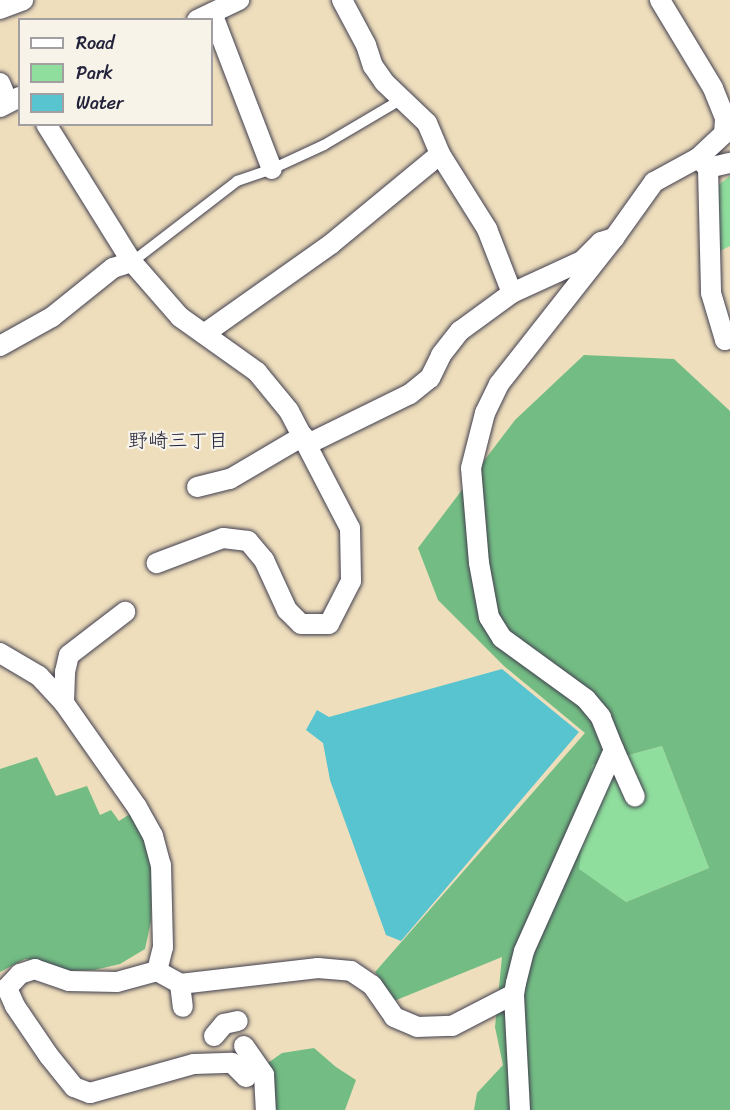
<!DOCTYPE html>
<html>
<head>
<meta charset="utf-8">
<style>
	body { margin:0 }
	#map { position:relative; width:730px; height:1110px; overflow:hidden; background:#eedebc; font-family:Sriracha,"Klee One",sans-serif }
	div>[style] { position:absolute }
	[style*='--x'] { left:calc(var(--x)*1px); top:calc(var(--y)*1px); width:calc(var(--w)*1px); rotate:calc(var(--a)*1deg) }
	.green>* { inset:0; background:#8fde9d }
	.forest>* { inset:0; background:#73bd84 }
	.water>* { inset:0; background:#58c4d0 }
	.roads { filter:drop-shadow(0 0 2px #413e4e) drop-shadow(0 0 2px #413e4e) }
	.lane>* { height:10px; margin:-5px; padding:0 5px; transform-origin:5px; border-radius:5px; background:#fff }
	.street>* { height:20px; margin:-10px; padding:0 10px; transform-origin:10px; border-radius:10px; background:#fff }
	span { translate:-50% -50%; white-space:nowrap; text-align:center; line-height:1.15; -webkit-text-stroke:4.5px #f7f3e8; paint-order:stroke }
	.neighbourhood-label { font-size:20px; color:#22223b }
	.legend { position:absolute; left:18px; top:18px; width:195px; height:108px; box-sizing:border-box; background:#f7f3e8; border:2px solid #a29fa3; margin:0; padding:8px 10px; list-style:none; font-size:18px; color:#22223b }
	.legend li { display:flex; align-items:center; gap:12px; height:30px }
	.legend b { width:30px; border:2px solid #a29fa3 }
</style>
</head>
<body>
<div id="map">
	<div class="green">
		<div style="clip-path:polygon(730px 176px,730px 246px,720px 251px,716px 187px)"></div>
		<div style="clip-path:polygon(662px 746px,709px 868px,626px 902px,578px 869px,592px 765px)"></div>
	</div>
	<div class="forest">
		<div style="clip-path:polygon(evenodd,584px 355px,674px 359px,730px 411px,730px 1110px,474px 1110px,477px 1093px,503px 1065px,495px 1027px,502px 957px,394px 1001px,375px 972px,585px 733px,504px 666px,438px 600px,418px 548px,515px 420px,584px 355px,662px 746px,709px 868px,626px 902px,579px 869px,592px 765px,662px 746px)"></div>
		<div style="clip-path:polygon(37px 757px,56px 796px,87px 786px,100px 815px,111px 810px,119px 821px,130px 814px,146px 838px,153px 858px,151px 921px,145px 949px,120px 964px,94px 970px,69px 971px,40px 961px,25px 959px,0 972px,0 769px)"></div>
		<div style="clip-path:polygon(314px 1048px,336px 1067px,356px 1080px,345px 1110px,263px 1110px,258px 1070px,282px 1053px)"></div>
	</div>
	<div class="water">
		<div style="clip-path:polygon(502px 669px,579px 732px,401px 941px,386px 935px,330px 780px,323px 743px,306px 730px,317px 710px,329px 717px)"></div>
	</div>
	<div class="roads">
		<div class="lane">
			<div style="--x:132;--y:262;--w:133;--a:-37.6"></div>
			<div style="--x:237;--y:181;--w:37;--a:-19"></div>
			<div style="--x:272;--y:169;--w:57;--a:-24.8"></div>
			<div style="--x:324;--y:145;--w:91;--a:-30.5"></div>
		</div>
		<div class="street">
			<div style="--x:342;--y:0;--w:51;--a:61.9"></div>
			<div style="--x:366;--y:45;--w:22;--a:72"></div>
			<div style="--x:373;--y:66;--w:19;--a:55"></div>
			<div style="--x:384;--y:82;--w:59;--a:43.6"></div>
			<div style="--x:427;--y:123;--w:34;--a:67"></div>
			<div style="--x:440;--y:154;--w:89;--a:57.9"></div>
			<div style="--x:487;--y:229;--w:69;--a:68.7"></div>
			<div style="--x:0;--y:9;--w:25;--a:-21"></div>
			<div style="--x:212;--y:13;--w:167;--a:69"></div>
			<div style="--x:197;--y:20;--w:47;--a:-25.5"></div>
			<div style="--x:0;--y:83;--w:21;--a:67"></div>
			<div style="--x:0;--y:107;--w:22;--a:-27"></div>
			<div style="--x:46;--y:124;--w:163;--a:58.1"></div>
			<div style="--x:132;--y:262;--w:73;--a:48.9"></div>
			<div style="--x:180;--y:317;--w:95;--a:35.5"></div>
			<div style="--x:257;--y:372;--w:50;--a:50.6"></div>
			<div style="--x:289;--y:411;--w:132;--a:62.5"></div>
			<div style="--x:350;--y:528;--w:53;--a:88.9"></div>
			<div style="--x:351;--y:581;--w:48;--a:117.1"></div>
			<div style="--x:329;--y:624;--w:28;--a:180"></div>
			<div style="--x:301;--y:624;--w:20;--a:-135"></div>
			<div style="--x:287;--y:610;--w:55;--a:-114.7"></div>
			<div style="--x:264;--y:560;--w:25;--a:-130"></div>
			<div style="--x:248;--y:541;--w:25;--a:-173"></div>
			<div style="--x:223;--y:538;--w:71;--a:159.3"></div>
			<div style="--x:700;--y:160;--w:11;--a:45"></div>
			<div style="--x:708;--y:168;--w:23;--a:-13"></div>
			<div style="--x:708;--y:168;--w:125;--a:88.6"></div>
			<div style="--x:711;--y:293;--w:49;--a:73.4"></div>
			<div style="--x:725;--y:340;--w:5;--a:-22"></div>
			<div style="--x:204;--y:334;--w:156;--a:-35.3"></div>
			<div style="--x:331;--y:244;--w:141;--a:-39.5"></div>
			<div style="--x:0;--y:346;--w:60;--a:-29.1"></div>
			<div style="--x:52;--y:317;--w:78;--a:-38.8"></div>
			<div style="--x:113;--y:268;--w:20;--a:-18"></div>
			<div style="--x:308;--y:444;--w:114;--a:-26.1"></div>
			<div style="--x:410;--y:394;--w:26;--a:-39"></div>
			<div style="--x:430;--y:378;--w:25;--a:-64"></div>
			<div style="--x:441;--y:355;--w:31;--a:-52"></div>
			<div style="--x:460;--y:331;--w:64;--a:-36.2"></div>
			<div style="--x:512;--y:293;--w:77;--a:-24.6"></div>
			<div style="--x:582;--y:261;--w:27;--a:-45"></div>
			<div style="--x:601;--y:242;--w:14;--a:-17"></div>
			<div style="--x:614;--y:238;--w:69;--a:-54.5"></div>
			<div style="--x:654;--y:182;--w:50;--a:-28.6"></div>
			<div style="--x:698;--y:158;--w:35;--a:-43"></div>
			<div style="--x:724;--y:134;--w:16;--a:-86"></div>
			<div style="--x:725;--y:118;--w:32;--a:-112"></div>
			<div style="--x:713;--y:88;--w:103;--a:-121.1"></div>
			<div style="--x:197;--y:487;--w:34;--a:-14"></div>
			<div style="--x:230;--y:479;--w:85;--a:-30.5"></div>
			<div style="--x:0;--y:653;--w:45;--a:30.5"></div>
			<div style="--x:39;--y:676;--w:37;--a:47"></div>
			<div style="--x:64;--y:703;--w:127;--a:54.9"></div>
			<div style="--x:137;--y:807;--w:33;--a:61"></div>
			<div style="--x:153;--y:836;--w:30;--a:75"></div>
			<div style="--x:161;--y:865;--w:82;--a:88.6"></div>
			<div style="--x:163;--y:947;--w:25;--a:104"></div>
			<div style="--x:157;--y:971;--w:41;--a:164.6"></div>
			<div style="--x:117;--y:982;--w:48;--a:-178.8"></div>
			<div style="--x:69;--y:981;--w:36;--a:-161"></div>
			<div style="--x:35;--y:969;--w:16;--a:162"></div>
			<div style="--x:20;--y:974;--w:19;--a:133"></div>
			<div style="--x:7;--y:988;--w:20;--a:66"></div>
			<div style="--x:15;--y:1006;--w:60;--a:55.8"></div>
			<div style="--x:49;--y:1056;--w:40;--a:51"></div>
			<div style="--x:74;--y:1087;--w:17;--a:21"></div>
			<div style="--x:90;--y:1093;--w:108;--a:-15.6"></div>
			<div style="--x:194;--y:1064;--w:38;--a:-2"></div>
			<div style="--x:232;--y:1063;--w:20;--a:45"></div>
			<div style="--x:64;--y:703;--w:31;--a:-88"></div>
			<div style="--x:65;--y:672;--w:17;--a:-77"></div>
			<div style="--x:69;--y:655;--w:71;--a:-37.5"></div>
			<div style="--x:614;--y:750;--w:51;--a:65.9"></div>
			<div style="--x:157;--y:971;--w:26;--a:29"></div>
			<div style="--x:180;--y:984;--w:139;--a:-6.6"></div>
			<div style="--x:318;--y:968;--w:33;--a:5"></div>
			<div style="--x:351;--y:971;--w:25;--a:34"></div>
			<div style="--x:372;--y:985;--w:39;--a:55"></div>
			<div style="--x:394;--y:1017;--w:25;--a:23"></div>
			<div style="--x:417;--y:1027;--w:35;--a:-2"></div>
			<div style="--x:452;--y:1026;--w:70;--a:-27.3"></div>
			<div style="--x:180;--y:984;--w:23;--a:83"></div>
			<div style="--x:214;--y:1036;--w:16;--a:-50"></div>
			<div style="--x:224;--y:1024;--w:14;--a:-12"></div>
			<div style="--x:244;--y:1046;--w:35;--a:55"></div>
			<div style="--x:264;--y:1075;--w:35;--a:87"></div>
			<div style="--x:520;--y:1110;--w:116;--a:-93"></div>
			<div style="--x:514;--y:994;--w:11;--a:-80"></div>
			<div style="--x:516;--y:983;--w:33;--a:-76"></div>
			<div style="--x:524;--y:951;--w:220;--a:-65.9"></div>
			<div style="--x:614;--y:750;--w:35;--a:-112"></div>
			<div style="--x:601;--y:717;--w:23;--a:-130"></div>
			<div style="--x:586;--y:699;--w:104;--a:-144"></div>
			<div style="--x:502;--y:638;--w:25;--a:-122"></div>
			<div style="--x:489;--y:617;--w:55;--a:-100.5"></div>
			<div style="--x:479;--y:563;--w:95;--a:-94.8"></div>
			<div style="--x:471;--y:468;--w:57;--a:-75.7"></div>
			<div style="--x:485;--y:413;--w:32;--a:-64"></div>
			<div style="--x:499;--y:384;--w:186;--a:-51.8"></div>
		</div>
	</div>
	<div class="neighbourhood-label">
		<span style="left:178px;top:440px">野崎三丁目</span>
	</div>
	<ul class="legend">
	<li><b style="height:8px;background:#fff"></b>Road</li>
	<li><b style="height:16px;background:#8fde9d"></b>Park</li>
	<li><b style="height:16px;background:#58c4d0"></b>Water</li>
	</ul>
</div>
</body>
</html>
